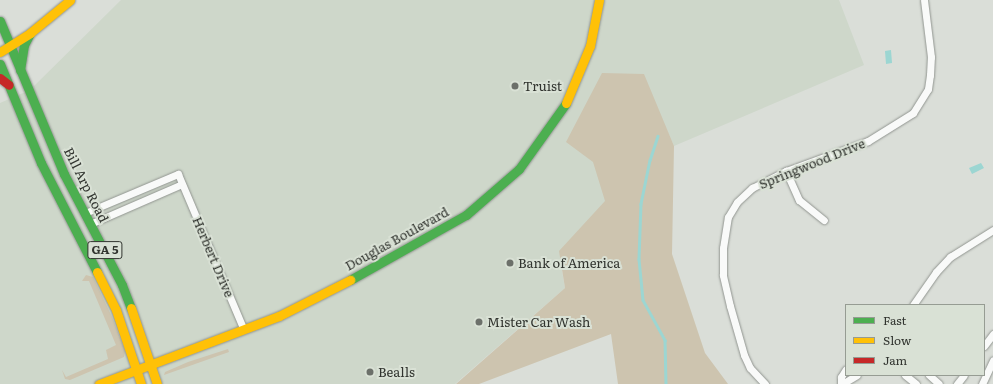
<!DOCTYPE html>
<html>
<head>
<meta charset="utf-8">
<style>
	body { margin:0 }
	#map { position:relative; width:993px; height:384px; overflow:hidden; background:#daded8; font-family:Literata,serif }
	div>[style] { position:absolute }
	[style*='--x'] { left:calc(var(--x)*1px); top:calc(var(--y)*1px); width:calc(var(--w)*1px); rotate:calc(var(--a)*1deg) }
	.built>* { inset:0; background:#ced7ca }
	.green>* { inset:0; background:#cdc4af }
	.water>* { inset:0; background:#9cd6d2 }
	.stream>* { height:2.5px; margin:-1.25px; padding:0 1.25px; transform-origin:1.25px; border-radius:1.25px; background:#9cd6d2 }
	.roads { filter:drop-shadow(0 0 1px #919590) drop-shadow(0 0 1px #919590) }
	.street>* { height:7px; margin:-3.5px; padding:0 3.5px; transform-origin:3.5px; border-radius:3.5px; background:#f9faf9 }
	.fast>* { height:9px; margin:-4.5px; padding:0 4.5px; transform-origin:4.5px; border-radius:4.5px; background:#4caf50 }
	.slow>* { height:9px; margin:-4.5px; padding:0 4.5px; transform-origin:4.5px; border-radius:4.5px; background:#ffc107 }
	.jam>* { height:9px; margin:-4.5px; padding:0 4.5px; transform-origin:4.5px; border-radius:4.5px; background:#c62828 }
	.dots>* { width:11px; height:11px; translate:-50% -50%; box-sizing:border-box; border:2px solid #d9e1d5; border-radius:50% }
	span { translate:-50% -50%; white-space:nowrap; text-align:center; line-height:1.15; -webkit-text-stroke:4px #d9e1d5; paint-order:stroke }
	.shield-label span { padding:1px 3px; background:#d9e1d5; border:1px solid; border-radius:3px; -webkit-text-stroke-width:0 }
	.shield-label { font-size:12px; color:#31342f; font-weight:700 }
	.poi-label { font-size:13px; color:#31342f }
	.left { translate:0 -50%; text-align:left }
	.street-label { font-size:13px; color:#31342f }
	.legend { position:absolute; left:845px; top:304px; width:140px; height:72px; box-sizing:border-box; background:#d9e1d5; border:1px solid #969c93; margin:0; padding:5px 7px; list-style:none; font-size:12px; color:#31342f }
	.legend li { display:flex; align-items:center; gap:8px; height:20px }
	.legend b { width:20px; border:1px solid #969c93 }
</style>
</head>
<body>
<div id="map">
	<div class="built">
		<div style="clip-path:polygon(121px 0,839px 0,864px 65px,674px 146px,666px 128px,562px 271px,565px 288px,455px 384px,0 384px,0 103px,30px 90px)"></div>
	</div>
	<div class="green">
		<div style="clip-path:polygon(602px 73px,644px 74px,674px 146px,672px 254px,705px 353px,728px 384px,618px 384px,611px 334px,479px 384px,456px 384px,565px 288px,559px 251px,605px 201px,593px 162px,566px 142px)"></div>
		<div style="clip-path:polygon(86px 275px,93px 277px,112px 317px,125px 351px,124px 357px,70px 380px,65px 379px,62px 370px,66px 377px,108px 359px,106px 350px,116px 345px,89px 281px,82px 281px)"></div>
		<div style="clip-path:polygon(228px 349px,229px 352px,164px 375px,165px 372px,188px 362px)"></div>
	</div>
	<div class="water">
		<div style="clip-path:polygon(891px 50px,892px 63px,886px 64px,885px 51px)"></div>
		<div style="clip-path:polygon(981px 163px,984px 168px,972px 174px,969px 168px)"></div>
	</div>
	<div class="stream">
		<div style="--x:658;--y:136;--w:25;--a:108"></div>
		<div style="--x:650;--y:160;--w:45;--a:101.6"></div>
		<div style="--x:641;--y:204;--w:55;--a:92.1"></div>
		<div style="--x:639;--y:259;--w:41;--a:84.4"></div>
		<div style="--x:643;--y:300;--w:46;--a:61.2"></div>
		<div style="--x:665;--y:340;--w:44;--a:88.7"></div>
	</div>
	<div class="roads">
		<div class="street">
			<div style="--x:786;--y:171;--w:32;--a:66"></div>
			<div style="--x:799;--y:200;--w:32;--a:39"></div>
			<div style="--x:85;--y:213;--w:101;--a:-22.8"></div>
			<div style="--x:178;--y:174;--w:169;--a:67.1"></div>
			<div style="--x:90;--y:224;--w:100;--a:-23.5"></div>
			<div style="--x:913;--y:305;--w:40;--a:-55.1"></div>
			<div style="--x:936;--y:272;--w:21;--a:-47"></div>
			<div style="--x:950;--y:257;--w:51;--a:-32.1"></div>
			<div style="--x:984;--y:346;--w:15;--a:-53"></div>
			<div style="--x:905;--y:375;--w:14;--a:39"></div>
			<div style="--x:929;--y:375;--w:13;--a:42"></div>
			<div style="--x:765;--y:384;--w:22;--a:-133"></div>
			<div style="--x:750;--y:368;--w:14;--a:-115"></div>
			<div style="--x:744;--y:355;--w:51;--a:-105.9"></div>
			<div style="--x:730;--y:306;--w:32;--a:-103"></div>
			<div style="--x:723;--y:275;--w:27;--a:-90"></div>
			<div style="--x:723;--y:248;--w:31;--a:-81"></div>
			<div style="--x:728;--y:217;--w:17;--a:-59"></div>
			<div style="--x:737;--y:202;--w:21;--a:-43"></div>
			<div style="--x:752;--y:188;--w:38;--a:-27"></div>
			<div style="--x:786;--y:171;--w:87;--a:-20.1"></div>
			<div style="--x:868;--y:141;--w:53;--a:-31.9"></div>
			<div style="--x:913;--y:113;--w:28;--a:-58"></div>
			<div style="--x:928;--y:89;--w:14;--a:-82"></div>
			<div style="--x:930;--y:75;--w:18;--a:-87"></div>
			<div style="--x:931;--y:57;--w:57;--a:-97"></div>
			<div style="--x:841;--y:384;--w:7;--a:-90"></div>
			<div style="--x:841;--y:377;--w:9;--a:-58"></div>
			<div style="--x:842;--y:384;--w:17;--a:-31"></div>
			<div style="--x:957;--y:384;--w:11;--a:-52"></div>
			<div style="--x:982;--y:384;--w:26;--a:-65"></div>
		</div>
		<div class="fast">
			<div style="--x:0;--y:21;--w:166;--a:67.3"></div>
			<div style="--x:64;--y:174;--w:125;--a:62.4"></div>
			<div style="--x:122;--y:285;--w:25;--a:69"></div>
			<div style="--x:0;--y:64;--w:107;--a:67.5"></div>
			<div style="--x:41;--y:163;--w:123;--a:62.8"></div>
			<div style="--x:20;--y:70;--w:25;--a:-81"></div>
			<div style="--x:24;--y:45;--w:13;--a:-63"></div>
			<div style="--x:350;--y:280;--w:133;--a:-29.3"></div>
			<div style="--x:466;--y:215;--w:70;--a:-41"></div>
			<div style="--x:519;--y:169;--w:81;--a:-54.5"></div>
		</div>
		<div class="slow">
			<div style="--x:0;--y:52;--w:36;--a:-32"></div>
			<div style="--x:30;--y:33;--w:52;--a:-39.5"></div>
			<div style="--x:566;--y:103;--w:62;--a:-67.2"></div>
			<div style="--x:590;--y:46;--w:47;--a:-78.9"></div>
			<div style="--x:97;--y:272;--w:42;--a:63.4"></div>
			<div style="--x:116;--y:310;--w:78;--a:71.3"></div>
			<div style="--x:131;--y:308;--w:80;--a:71.1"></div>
			<div style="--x:99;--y:384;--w:192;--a:-20.7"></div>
			<div style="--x:279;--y:316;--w:80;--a:-26.9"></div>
		</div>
		<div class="jam">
			<div style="--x:0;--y:78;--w:11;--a:38"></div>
		</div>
	</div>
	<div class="dots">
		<div style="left:515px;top:86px;background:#6c706a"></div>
		<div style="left:510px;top:263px;background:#6c706a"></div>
		<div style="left:479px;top:322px;background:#6c706a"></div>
		<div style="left:370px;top:372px;background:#6c706a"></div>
	</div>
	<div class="shield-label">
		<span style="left:105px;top:250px">GA 5</span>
	</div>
	<div class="poi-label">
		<span class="left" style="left:523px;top:86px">Truist</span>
		<span class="left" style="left:518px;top:263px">Bank of America</span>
		<span class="left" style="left:487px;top:322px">Mister Car Wash</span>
		<span class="left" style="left:378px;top:372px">Bealls</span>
	</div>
	<div class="street-label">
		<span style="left:812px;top:164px;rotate:-22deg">Springwood Drive</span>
		<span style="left:86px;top:185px;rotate:63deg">Bill Arp Road</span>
		<span style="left:397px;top:239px;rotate:-29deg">Douglas Boulevard</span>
		<span style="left:213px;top:257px;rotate:67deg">Herbert Drive</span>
	</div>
	<ul class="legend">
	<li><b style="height:5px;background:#4caf50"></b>Fast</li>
	<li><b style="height:5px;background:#ffc107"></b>Slow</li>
	<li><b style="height:5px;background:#c62828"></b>Jam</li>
	</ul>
</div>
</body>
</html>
